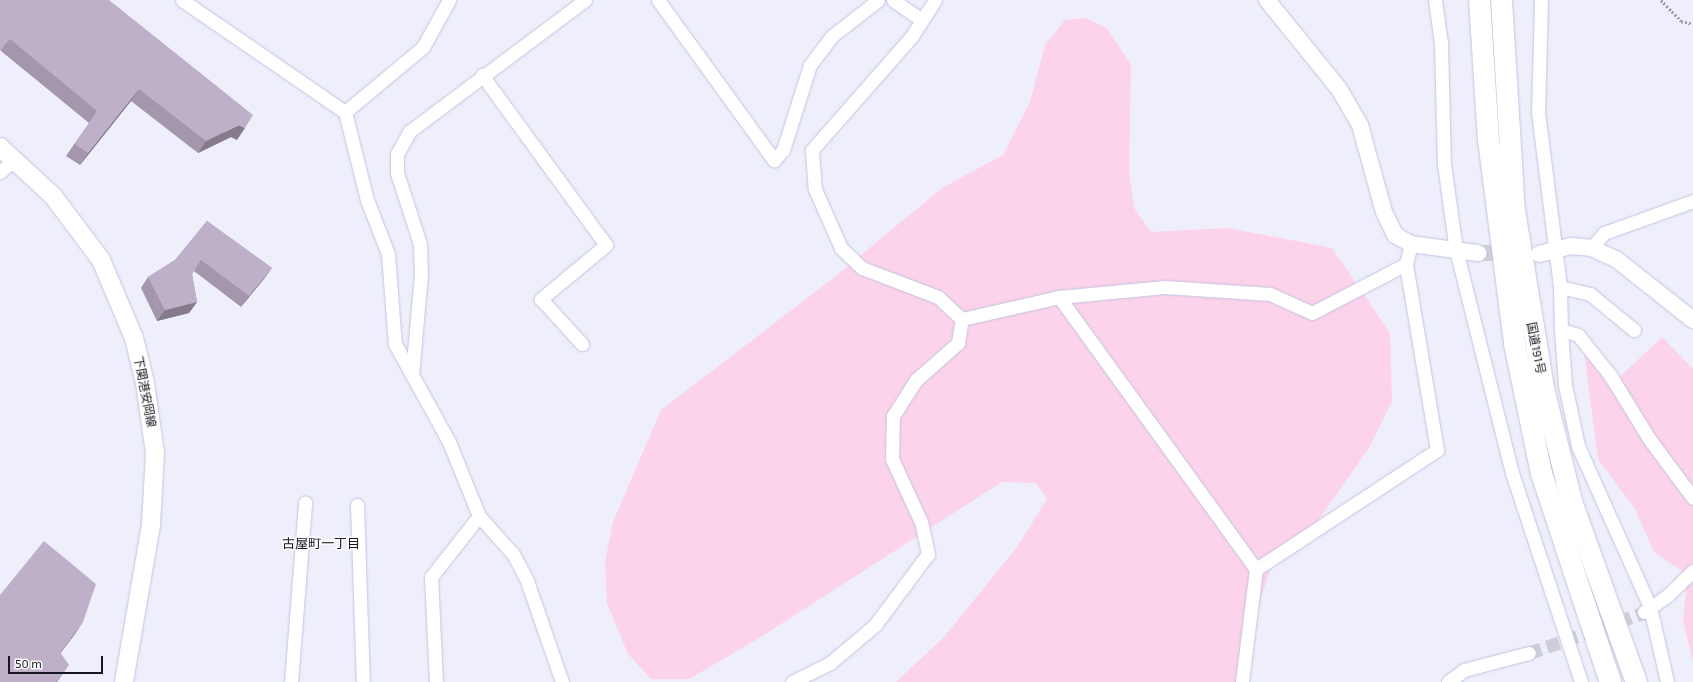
<!DOCTYPE html>
<html>
<head>
<meta charset="utf-8">
<style>
	body { margin:0 }
	#map { position:relative; width:1693px; height:682px; overflow:hidden; background:#eeeffb; font-family:"Exo 2","Noto Sans JP",sans-serif }
	div>[style] { position:absolute }
	[style*='--x'] { left:calc(var(--x)*1px); top:calc(var(--y)*1px); width:calc(var(--w)*1px); rotate:calc(var(--a)*1deg) }
	.green>* { inset:0; background:#fcd3ea }
	.minor-tunnel>* { height:13px; margin-top:-6.5px; transform-origin:0; background:repeating-linear-gradient(90deg,#cecfda 0 13px,transparent 0 19px) }
	.tertiary-tunnel>* { height:16px; margin-top:-8px; transform-origin:0; background:repeating-linear-gradient(90deg,#cecfda 0 16px,transparent 0 24px) }
	.path>* { height:2.5px; margin-top:-1.25px; transform-origin:0; background:repeating-linear-gradient(90deg,#9a9ba6 0 2px,transparent 0 4px) }
	.roads { filter:drop-shadow(0 0 1px #c2c4e1) drop-shadow(0 0 1px #c2c4e1) }
	.minor>* { height:13px; margin:-6.5px; padding:0 6.5px; transform-origin:6.5px; border-radius:6.5px; background:#fff }
	.tertiary>* { height:16px; margin:-8px; padding:0 8px; transform-origin:8px; border-radius:8px; background:#fff }
	.secondary>* { height:18px; margin:-9px; padding:0 9px; transform-origin:9px; border-radius:9px; background:#fff }
	.trunk>* { height:21px; margin:-10.5px; padding:0 10.5px; transform-origin:10.5px; border-radius:10.5px; background:#fff }
	.wall>* { inset:0; background:#a497ad }
	.shaded-wall>* { inset:0; background:#867b8d }
	.building>* { inset:0; background:#bfb0c9 }
	span { translate:-50% -50%; white-space:nowrap; text-align:center; line-height:1.15; -webkit-text-stroke:3px #fdfdfd; paint-order:stroke }
	.street-label { font-size:12px; color:#161720 }
	.neighbourhood-label { font-size:13px; color:#161720 }
	.scale { position:absolute; left:8px; top:656px; width:95px; height:18px; box-sizing:border-box; border:2px solid #161720; border-top:0; padding-left:5px; font-size:12px; line-height:14px; white-space:nowrap; color:#161720; -webkit-text-stroke:3px #fdfdfd; paint-order:stroke }
</style>
</head>
<body>
<div id="map">
	<div class="green">
		<div style="clip-path:polygon(1086px 18px,1107px 28px,1131px 65px,1129px 172px,1134px 208px,1151px 232px,1228px 228px,1332px 248px,1390px 333px,1392px 401px,1369px 448px,1317px 522px,1272px 563px,1247px 643px,1246px 682px,896px 682px,943px 638px,1017px 547px,1047px 499px,1036px 483px,1002px 482px,756px 640px,689px 679px,651px 679px,628px 654px,607px 603px,605px 562px,613px 522px,661px 410px,832px 279px,942px 188px,1003px 155px,1030px 102px,1045px 45px,1065px 20px)"></div>
		<div style="clip-path:polygon(1662px 337px,1693px 369px,1693px 661px,1683px 620px,1688px 575px,1654px 552px,1635px 509px,1598px 459px,1584px 352px,1609px 387px)"></div>
	</div>
	<div class="minor-tunnel">
		<div style="--x:1529;--y:653;--w:121;--a:-19.3"></div>
	</div>
	<div class="tertiary-tunnel">
		<div style="--x:1478;--y:253;--w:34;--a:0"></div>
	</div>
	<div class="path">
		<div style="--x:1661;--y:0;--w:29;--a:46"></div>
		<div style="--x:1681;--y:21;--w:12;--a:14"></div>
	</div>
	<div class="roads">
		<div class="minor">
			<div style="--x:182;--y:0;--w:198;--a:34.5"></div>
			<div style="--x:345;--y:112;--w:91;--a:76"></div>
			<div style="--x:367;--y:200;--w:58;--a:68.7"></div>
			<div style="--x:388;--y:254;--w:90;--a:85.6"></div>
			<div style="--x:395;--y:344;--w:112;--a:61.1"></div>
			<div style="--x:449;--y:442;--w:80;--a:67.9"></div>
			<div style="--x:479;--y:516;--w:51;--a:48.2"></div>
			<div style="--x:513;--y:554;--w:27;--a:62"></div>
			<div style="--x:526;--y:578;--w:110;--a:70.9"></div>
			<div style="--x:658;--y:0;--w:198;--a:54.1"></div>
			<div style="--x:774;--y:160;--w:13;--a:-48"></div>
			<div style="--x:783;--y:150;--w:89;--a:-72.4"></div>
			<div style="--x:810;--y:65;--w:36;--a:-53"></div>
			<div style="--x:832;--y:36;--w:58;--a:-38"></div>
			<div style="--x:893;--y:0;--w:35;--a:35"></div>
			<div style="--x:935;--y:0;--w:43;--a:122.6"></div>
			<div style="--x:912;--y:36;--w:152;--a:131.3"></div>
			<div style="--x:812;--y:150;--w:39;--a:86"></div>
			<div style="--x:815;--y:189;--w:64;--a:66.2"></div>
			<div style="--x:841;--y:248;--w:29;--a:44"></div>
			<div style="--x:862;--y:268;--w:81;--a:20.9"></div>
			<div style="--x:938;--y:297;--w:33;--a:43"></div>
			<div style="--x:1435;--y:0;--w:43;--a:82.1"></div>
			<div style="--x:1441;--y:43;--w:121;--a:88.6"></div>
			<div style="--x:1444;--y:164;--w:87;--a:82.1"></div>
			<div style="--x:1456;--y:250;--w:230;--a:75.9"></div>
			<div style="--x:1512;--y:473;--w:220;--a:71.7"></div>
			<div style="--x:1541;--y:0;--w:112;--a:91.5"></div>
			<div style="--x:1538;--y:112;--w:176;--a:82.8"></div>
			<div style="--x:1560;--y:287;--w:43;--a:88.7"></div>
			<div style="--x:1561;--y:330;--w:18;--a:16"></div>
			<div style="--x:1578;--y:335;--w:51;--a:51.3"></div>
			<div style="--x:1610;--y:375;--w:76;--a:58.4"></div>
			<div style="--x:1650;--y:440;--w:72;--a:53.4"></div>
			<div style="--x:482;--y:75;--w:210;--a:53.9"></div>
			<div style="--x:606;--y:245;--w:85;--a:140.3"></div>
			<div style="--x:541;--y:299;--w:61;--a:47.7"></div>
			<div style="--x:345;--y:112;--w:102;--a:-39.8"></div>
			<div style="--x:423;--y:47;--w:54;--a:-61"></div>
			<div style="--x:0;--y:172;--w:20;--a:-41"></div>
			<div style="--x:1591;--y:248;--w:20;--a:-49"></div>
			<div style="--x:1604;--y:233;--w:95;--a:-19.8"></div>
			<div style="--x:1560;--y:287;--w:31;--a:13"></div>
			<div style="--x:1590;--y:294;--w:57;--a:39.3"></div>
			<div style="--x:1059;--y:297;--w:336;--a:54.1"></div>
			<div style="--x:1256;--y:569;--w:114;--a:97.1"></div>
			<div style="--x:962;--y:319;--w:99;--a:-12.8"></div>
			<div style="--x:1059;--y:297;--w:106;--a:-5.4"></div>
			<div style="--x:1165;--y:287;--w:105;--a:3.8"></div>
			<div style="--x:1270;--y:294;--w:46;--a:24.3"></div>
			<div style="--x:1312;--y:313;--w:106;--a:-27.5"></div>
			<div style="--x:1561;--y:330;--w:55;--a:85.8"></div>
			<div style="--x:1565;--y:385;--w:62;--a:78"></div>
			<div style="--x:1578;--y:446;--w:176;--a:65.9"></div>
			<div style="--x:1650;--y:607;--w:77;--a:77.2"></div>
			<div style="--x:412;--y:375;--w:100;--a:-84.9"></div>
			<div style="--x:421;--y:275;--w:31;--a:-92"></div>
			<div style="--x:420;--y:244;--w:75;--a:-107.9"></div>
			<div style="--x:397;--y:173;--w:19;--a:-90"></div>
			<div style="--x:397;--y:154;--w:26;--a:-61"></div>
			<div style="--x:410;--y:131;--w:219;--a:-36.8"></div>
			<div style="--x:357;--y:505;--w:177;--a:88.1"></div>
			<div style="--x:1256;--y:569;--w:217;--a:-33.3"></div>
			<div style="--x:1437;--y:450;--w:189;--a:-99.5"></div>
			<div style="--x:1406;--y:264;--w:21;--a:-76"></div>
			<div style="--x:1644;--y:612;--w:29;--a:-35"></div>
			<div style="--x:1668;--y:595;--w:35;--a:-44"></div>
			<div style="--x:291;--y:682;--w:180;--a:-85.5"></div>
			<div style="--x:436;--y:682;--w:105;--a:-92.7"></div>
			<div style="--x:431;--y:577;--w:78;--a:-51.8"></div>
			<div style="--x:792;--y:682;--w:42;--a:-26.6"></div>
			<div style="--x:830;--y:663;--w:59;--a:-40.2"></div>
			<div style="--x:875;--y:625;--w:89;--a:-53.3"></div>
			<div style="--x:928;--y:554;--w:33;--a:-102"></div>
			<div style="--x:921;--y:522;--w:69;--a:-114.7"></div>
			<div style="--x:892;--y:459;--w:43;--a:-88.7"></div>
			<div style="--x:893;--y:416;--w:43;--a:-57.4"></div>
			<div style="--x:916;--y:380;--w:56;--a:-41.4"></div>
			<div style="--x:958;--y:343;--w:24;--a:-81"></div>
			<div style="--x:1448;--y:682;--w:20;--a:-37"></div>
			<div style="--x:1464;--y:670;--w:67;--a:-14.7"></div>
		</div>
		<div class="tertiary">
			<div style="--x:1267;--y:0;--w:114;--a:51"></div>
			<div style="--x:1339;--y:89;--w:42;--a:59.7"></div>
			<div style="--x:1360;--y:125;--w:90;--a:74.6"></div>
			<div style="--x:1384;--y:212;--w:25;--a:64"></div>
			<div style="--x:1395;--y:235;--w:18;--a:29"></div>
			<div style="--x:1411;--y:244;--w:68;--a:7.7"></div>
			<div style="--x:1539;--y:254;--w:32;--a:-14"></div>
			<div style="--x:1570;--y:246;--w:21;--a:5"></div>
			<div style="--x:1591;--y:248;--w:27;--a:24"></div>
			<div style="--x:1616;--y:259;--w:98;--a:38.4"></div>
		</div>
		<div class="secondary">
			<div style="--x:0;--y:147;--w:72;--a:42.8"></div>
			<div style="--x:53;--y:196;--w:80;--a:53.1"></div>
			<div style="--x:101;--y:260;--w:85;--a:67.1"></div>
			<div style="--x:134;--y:338;--w:46;--a:76.3"></div>
			<div style="--x:145;--y:383;--w:71;--a:81.9"></div>
			<div style="--x:155;--y:453;--w:72;--a:93.2"></div>
			<div style="--x:151;--y:525;--w:159;--a:99.8"></div>
		</div>
		<div class="trunk">
			<div style="--x:1479;--y:0;--w:139;--a:86.3"></div>
			<div style="--x:1488;--y:139;--w:206;--a:82.7"></div>
			<div style="--x:1514;--y:343;--w:133;--a:78.3"></div>
			<div style="--x:1541;--y:473;--w:220;--a:71.7"></div>
			<div style="--x:1501;--y:0;--w:210;--a:86.5"></div>
			<div style="--x:1514;--y:210;--w:180;--a:80.7"></div>
			<div style="--x:1543;--y:388;--w:120;--a:76"></div>
			<div style="--x:1572;--y:504;--w:189;--a:70.2"></div>
		</div>
	</div>
	<div class="wall">
		<div style="clip-path:polygon(0 0,237px 140px,231px 137px,198px 153px,131px 101px,80px 165px,66px 156px,89px 123px,1px 51px)"></div>
		<div style="clip-path:polygon(207px 221px,272px 268px,241px 307px,194px 271px,192px 274px,197px 302px,189px 313px,157px 321px,141px 288px,148px 277px,175px 260px)"></div>
	</div>
	<div class="shaded-wall">
		<div style="clip-path:polygon(139px 89px,131px 101px,80px 165px,88px 153px)"></div>
		<div style="clip-path:polygon(239px 125px,245px 128px,237px 140px,231px 137px,198px 153px,206px 141px)"></div>
		<div style="clip-path:polygon(272px 268px,264px 279px,241px 307px,249px 296px)"></div>
		<div style="clip-path:polygon(197px 302px,189px 313px,157px 321px,165px 310px)"></div>
		<div style="clip-path:polygon(83px 622px,75px 634px,52px 664px,60px 652px)"></div>
		<div style="clip-path:polygon(69px 665px,57px 682px,56px 682px)"></div>
	</div>
	<div class="building">
		<div style="clip-path:polygon(0 0,109px 0,253px 115px,245px 128px,239px 125px,206px 141px,139px 89px,88px 153px,75px 144px,97px 111px,10px 39px,0 51px)"></div>
		<div style="clip-path:polygon(207px 221px,272px 268px,249px 296px,201px 260px,192px 274px,197px 302px,165px 310px,148px 277px,175px 260px)"></div>
		<div style="clip-path:polygon(44px 541px,96px 584px,83px 622px,60px 652px,69px 665px,56px 682px,0 682px,0 595px)"></div>
	</div>
	<div class="street-label">
		<span style="left:1536px;top:348px;rotate:79deg">国道191号</span>
		<span style="left:145px;top:392px;rotate:79deg">下関港安岡線</span>
	</div>
	<div class="neighbourhood-label">
		<span style="left:321px;top:543px">古屋町一丁目</span>
	</div>
	<div class="scale">50 m</div>
</div>
</body>
</html>
